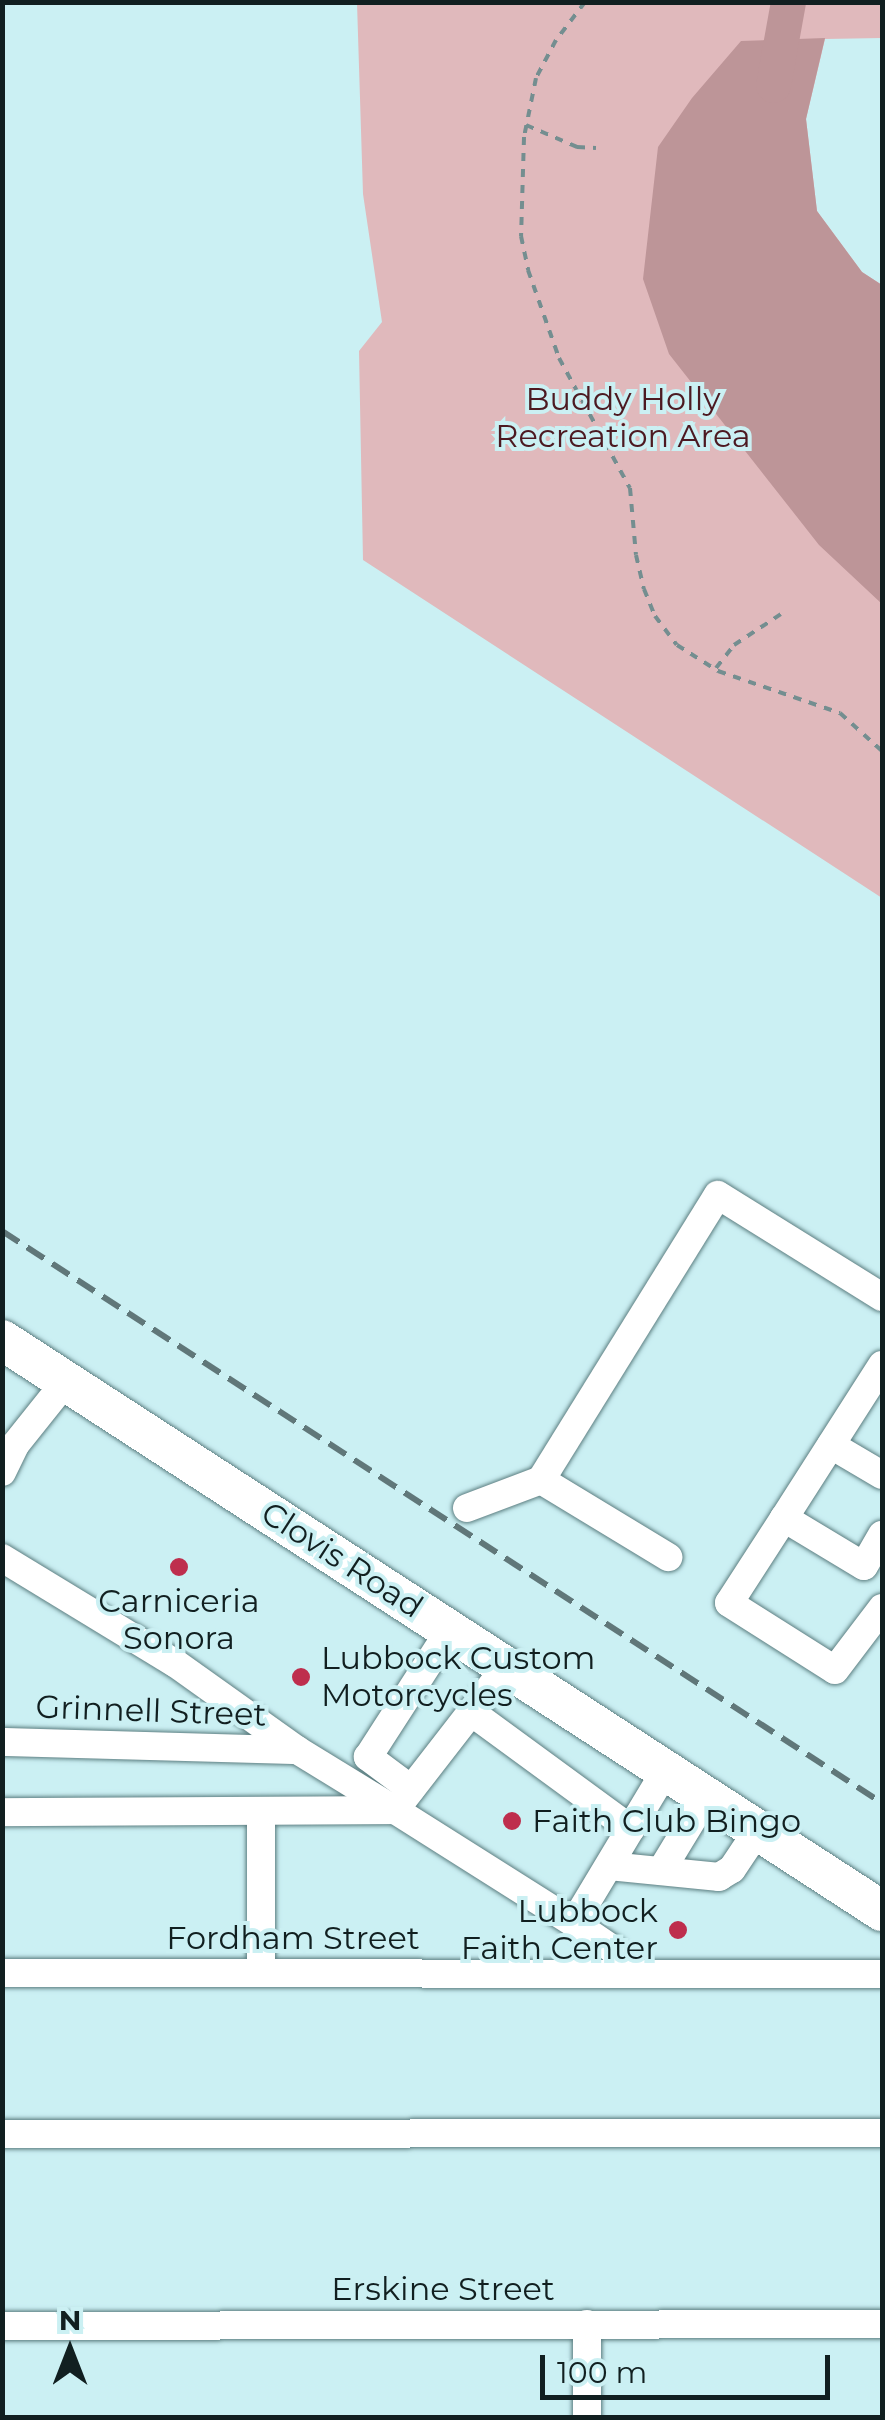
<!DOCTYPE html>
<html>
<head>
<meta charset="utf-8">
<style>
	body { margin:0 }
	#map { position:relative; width:885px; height:2420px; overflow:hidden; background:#cbf0f3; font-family:Montserrat,sans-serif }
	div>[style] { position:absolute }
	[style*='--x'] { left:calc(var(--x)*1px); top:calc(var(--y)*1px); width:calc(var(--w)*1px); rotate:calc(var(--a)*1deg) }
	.green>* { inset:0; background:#e0b9bc }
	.water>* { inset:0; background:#bd9598 }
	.river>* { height:35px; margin:-17.5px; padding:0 17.5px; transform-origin:17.5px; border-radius:17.5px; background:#bd9598 }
	.path>* { height:4px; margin-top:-2px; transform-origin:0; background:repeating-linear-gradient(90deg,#748e90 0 8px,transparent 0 16px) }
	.roads { filter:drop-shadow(0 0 2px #5c7e81) drop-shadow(0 0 2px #5c7e81) }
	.minor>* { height:28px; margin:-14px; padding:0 14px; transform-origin:14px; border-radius:14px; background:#fff }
	.highway>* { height:40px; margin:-20px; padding:0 20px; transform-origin:20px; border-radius:20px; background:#fff }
	.rail>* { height:6px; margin-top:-3px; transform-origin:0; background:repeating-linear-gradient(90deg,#607779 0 20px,transparent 0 30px) }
	.dots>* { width:28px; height:28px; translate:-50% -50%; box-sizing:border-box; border:5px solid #cbf0f3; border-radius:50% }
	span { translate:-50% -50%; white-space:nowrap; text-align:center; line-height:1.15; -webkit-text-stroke:8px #cbf0f3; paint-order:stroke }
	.park-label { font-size:32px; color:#4c1921 }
	.street-label { font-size:32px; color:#111f20 }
	.poi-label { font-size:32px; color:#111f20 }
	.left { translate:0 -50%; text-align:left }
	.right { translate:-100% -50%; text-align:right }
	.frame { position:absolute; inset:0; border:5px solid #111f20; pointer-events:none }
	.north { position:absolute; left:20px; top:2300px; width:100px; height:100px; -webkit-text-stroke:8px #cbf0f3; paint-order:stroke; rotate:0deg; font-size:28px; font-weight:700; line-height:40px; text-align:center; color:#111f20 }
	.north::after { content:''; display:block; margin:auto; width:35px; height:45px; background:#111f20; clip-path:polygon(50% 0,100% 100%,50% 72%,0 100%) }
	.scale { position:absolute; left:540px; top:2355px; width:290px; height:45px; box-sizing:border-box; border:5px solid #111f20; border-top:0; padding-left:12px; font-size:30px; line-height:35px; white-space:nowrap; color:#111f20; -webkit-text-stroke:8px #cbf0f3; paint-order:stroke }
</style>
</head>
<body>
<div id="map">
	<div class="green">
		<div style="clip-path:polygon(357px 3px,882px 3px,882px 38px,825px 39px,806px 119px,817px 211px,862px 272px,882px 285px,882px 898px,363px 560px,359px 351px,382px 322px,363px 194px)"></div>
	</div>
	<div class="water">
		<div style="clip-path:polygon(825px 38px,806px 119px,817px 211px,862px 272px,882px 285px,882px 604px,819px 545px,669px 354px,643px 279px,658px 147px,692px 98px,741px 41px)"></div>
	</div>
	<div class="river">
		<div style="--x:773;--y:85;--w:84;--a:-79.8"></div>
	</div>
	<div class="path">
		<div style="--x:585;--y:2;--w:48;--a:127.3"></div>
		<div style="--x:556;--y:40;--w:43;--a:117.8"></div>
		<div style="--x:536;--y:78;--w:60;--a:101.5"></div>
		<div style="--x:524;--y:137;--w:99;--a:91.7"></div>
		<div style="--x:521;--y:236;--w:35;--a:78"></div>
		<div style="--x:528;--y:270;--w:93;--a:70.6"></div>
		<div style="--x:559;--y:358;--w:148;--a:61.4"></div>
		<div style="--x:630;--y:488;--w:67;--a:84.9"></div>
		<div style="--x:636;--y:555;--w:35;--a:77"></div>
		<div style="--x:644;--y:589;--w:29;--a:68"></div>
		<div style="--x:655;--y:616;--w:36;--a:53"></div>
		<div style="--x:677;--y:645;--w:49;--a:32.4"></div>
		<div style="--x:718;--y:671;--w:129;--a:19"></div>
		<div style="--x:840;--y:713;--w:57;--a:42.1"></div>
		<div style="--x:526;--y:125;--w:56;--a:23.3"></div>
		<div style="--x:577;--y:147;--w:19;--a:3"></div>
		<div style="--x:716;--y:668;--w:29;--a:-52"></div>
		<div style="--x:734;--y:645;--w:56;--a:-33.4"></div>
	</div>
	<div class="roads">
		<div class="minor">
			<div style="--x:882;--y:1365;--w:182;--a:122.6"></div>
			<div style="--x:784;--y:1518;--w:93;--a:31"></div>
			<div style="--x:864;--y:1566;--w:36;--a:-60"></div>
			<div style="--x:831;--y:1445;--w:59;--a:30.5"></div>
			<div style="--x:2;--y:1472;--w:30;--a:-64"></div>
			<div style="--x:15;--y:1445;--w:82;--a:-51.4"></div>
			<div style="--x:541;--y:1480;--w:335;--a:-58.2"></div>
			<div style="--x:718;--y:1195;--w:193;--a:31.9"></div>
			<div style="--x:467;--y:1508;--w:79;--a:-20.7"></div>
			<div style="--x:541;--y:1480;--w:149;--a:31.2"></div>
			<div style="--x:784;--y:1518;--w:101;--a:122.9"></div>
			<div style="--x:729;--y:1603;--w:125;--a:32.3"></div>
			<div style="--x:835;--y:1670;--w:78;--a:-52.8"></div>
			<div style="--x:2;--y:1558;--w:202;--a:31.3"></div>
			<div style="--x:175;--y:1663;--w:150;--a:35.5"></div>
			<div style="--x:297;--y:1750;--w:115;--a:31.5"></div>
			<div style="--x:395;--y:1810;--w:393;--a:179.7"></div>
			<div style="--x:506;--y:1667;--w:181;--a:127.8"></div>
			<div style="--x:395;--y:1810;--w:212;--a:32.3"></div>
			<div style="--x:471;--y:1712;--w:198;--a:36.2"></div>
			<div style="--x:2;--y:1742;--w:295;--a:1.6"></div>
			<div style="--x:411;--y:1789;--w:54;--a:-143.3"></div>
			<div style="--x:368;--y:1757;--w:151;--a:-57.2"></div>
			<div style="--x:261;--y:1811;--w:162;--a:90"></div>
			<div style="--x:609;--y:1866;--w:111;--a:5.7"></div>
			<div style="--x:719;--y:1877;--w:15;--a:-32"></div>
			<div style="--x:732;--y:1869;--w:47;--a:-56.3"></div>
			<div style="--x:661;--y:1871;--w:87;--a:-58.7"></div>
			<div style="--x:2;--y:1973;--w:880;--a:0.07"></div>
			<div style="--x:626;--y:1974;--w:27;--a:-117"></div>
			<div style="--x:614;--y:1950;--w:48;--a:-146"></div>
			<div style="--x:574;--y:1923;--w:179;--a:-59"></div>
			<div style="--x:2;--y:2134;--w:880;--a:-0.07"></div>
			<div style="--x:2;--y:2326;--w:880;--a:-0.13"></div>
			<div style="--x:587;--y:2418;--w:94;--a:-90"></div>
		</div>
		<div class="highway">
			<div style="--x:2;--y:1340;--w:1049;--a:32.98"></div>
		</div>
	</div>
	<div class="rail">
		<div style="--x:2;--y:1231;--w:1050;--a:33.02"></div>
	</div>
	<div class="dots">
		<div style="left:179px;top:1567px;background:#be2e4d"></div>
		<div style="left:301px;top:1677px;background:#be2e4d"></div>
		<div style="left:512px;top:1821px;background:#be2e4d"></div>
		<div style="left:678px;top:1930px;background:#be2e4d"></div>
	</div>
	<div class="park-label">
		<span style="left:623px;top:418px">Buddy Holly<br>Recreation Area</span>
	</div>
	<div class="street-label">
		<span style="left:342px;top:1560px;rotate:33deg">Clovis Road</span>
		<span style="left:151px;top:1711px;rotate:2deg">Grinnell Street</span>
		<span style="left:293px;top:1938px">Fordham Street</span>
		<span style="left:443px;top:2289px">Erskine Street</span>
	</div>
	<div class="poi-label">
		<span style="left:179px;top:1620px">Carniceria<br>Sonora</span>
		<span class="left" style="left:321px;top:1677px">Lubbock Custom<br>Motorcycles</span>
		<span class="left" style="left:532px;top:1821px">Faith Club Bingo</span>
		<span class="right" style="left:658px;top:1930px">Lubbock<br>Faith Center</span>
	</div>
	<div class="frame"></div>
	<div class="north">N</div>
	<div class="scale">100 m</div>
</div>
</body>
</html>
